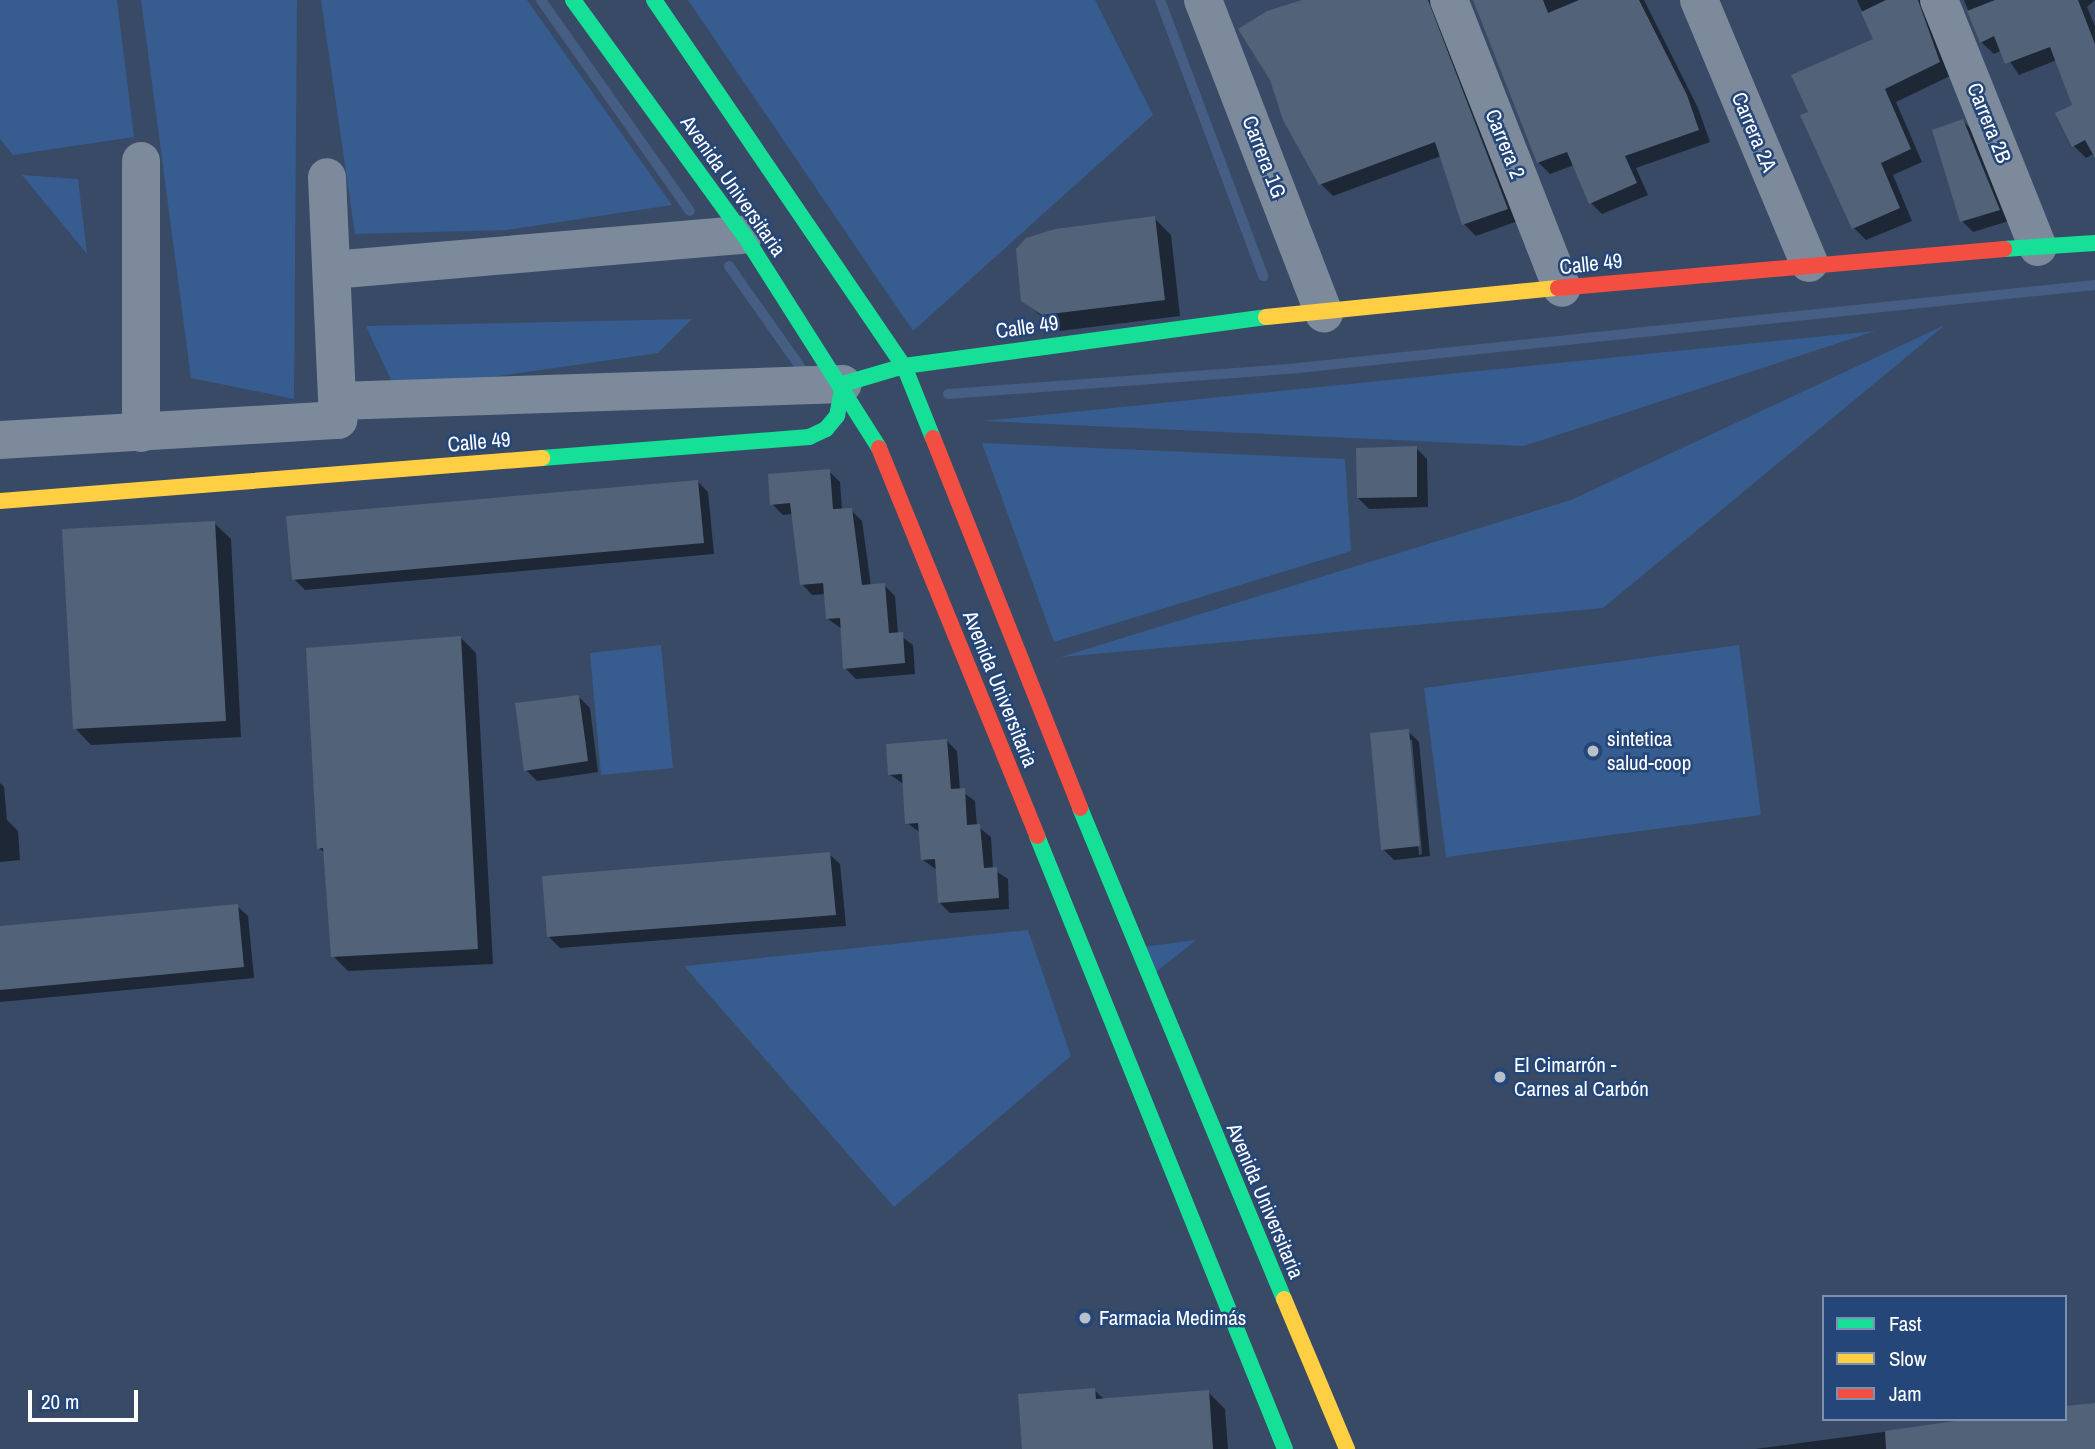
<!DOCTYPE html>
<html>
<head>
<meta charset="utf-8">
<style>
	body { margin:0 }
	#map { position:relative; width:2095px; height:1449px; overflow:hidden; background:#384a65; font-family:"Archivo Narrow",sans-serif }
	div>[style] { position:absolute }
	[style*='--x'] { left:calc(var(--x)*1px); top:calc(var(--y)*1px); width:calc(var(--w)*1px); rotate:calc(var(--a)*1deg) }
	.green>* { inset:0; background:#375c90 }
	.shadow>* { inset:0; background:#0007 }
	.stream>* { height:10px; margin:-5px; padding:0 5px; transform-origin:5px; border-radius:5px; background:#465e83 }
	.building>* { inset:0; background:#526278 }
	.street>* { height:38px; margin:-19px; padding:0 19px; transform-origin:19px; border-radius:19px; background:#7c8a9c }
	.fast>* { height:16px; margin:-8px; padding:0 8px; transform-origin:8px; border-radius:8px; background:#16e098 }
	.slow>* { height:16px; margin:-8px; padding:0 8px; transform-origin:8px; border-radius:8px; background:#ffcf43 }
	.jam>* { height:16px; margin:-8px; padding:0 8px; transform-origin:8px; border-radius:8px; background:#f24e42 }
	.dots>* { width:19px; height:19px; translate:-50% -50%; box-sizing:border-box; border:4px solid #244679; border-radius:50% }
	span { translate:-50% -50%; white-space:nowrap; text-align:center; line-height:1.15; -webkit-text-stroke:5px #244679; paint-order:stroke }
	.street-label { font-size:21px; color:#fff }
	.poi-label { font-size:21px; color:#fff }
	.left { translate:0 -50%; text-align:left }
	.legend { position:absolute; left:1822px; top:1295px; width:245px; height:126px; box-sizing:border-box; background:#244679; border:2px solid #7c90af; margin:0; padding:9px 12px; list-style:none; font-size:21px; color:#fff }
	.legend li { display:flex; align-items:center; gap:14px; height:35px }
	.legend b { width:35px; border:2px solid #7c90af }
	.scale { position:absolute; left:28px; top:1390px; width:110px; height:32px; box-sizing:border-box; border:4px solid #fff; border-top:0; padding-left:9px; font-size:21px; line-height:24px; white-space:nowrap; color:#fff; -webkit-text-stroke:5px #244679; paint-order:stroke }
</style>
</head>
<body>
<div id="map">
	<div class="green">
		<div style="clip-path:polygon(0 0,117px 0,134px 137px,13px 155px,0 139px)"></div>
		<div style="clip-path:polygon(141px 0,297px 0,294px 399px,191px 378px)"></div>
		<div style="clip-path:polygon(321px 0,527px 0,672px 205px,507px 230px,355px 234px)"></div>
		<div style="clip-path:polygon(688px 0,1095px 0,1153px 115px,913px 331px)"></div>
		<div style="clip-path:polygon(22px 175px,78px 179px,87px 254px)"></div>
		<div style="clip-path:polygon(692px 319px,658px 353px,396px 391px,366px 326px)"></div>
		<div style="clip-path:polygon(1945px 325px,1603px 608px,1061px 657px,1571px 500px)"></div>
		<div style="clip-path:polygon(1875px 331px,1524px 446px,983px 421px)"></div>
		<div style="clip-path:polygon(982px 443px,1345px 459px,1351px 551px,1054px 642px)"></div>
		<div style="clip-path:polygon(661px 645px,673px 768px,601px 775px,590px 653px)"></div>
		<div style="clip-path:polygon(1739px 645px,1761px 815px,1446px 857px,1424px 688px)"></div>
		<div style="clip-path:polygon(1028px 930px,1071px 1056px,894px 1207px,684px 966px)"></div>
		<div style="clip-path:polygon(1196px 940px,1151px 976px,1142px 947px)"></div>
	</div>
	<div class="shadow">
		<div style="clip-path:polygon(1308px 0,1443px 0,1518px 221px,1476px 236px,1464px 224px,1441px 156px,1333px 196px,1321px 184px)"></div>
		<div style="clip-path:polygon(1474px 0,1644px 0,1698px 108px,1710px 142px,1636px 168px,1648px 195px,1602px 214px,1591px 203px,1574px 165px,1550px 174px,1538px 162px)"></div>
		<div style="clip-path:polygon(1857px 0,1934px 0,1952px 75px,1896px 102px,1922px 162px,1893px 175px,1912px 221px,1866px 240px,1854px 228px,1810px 113px,1875px 40px)"></div>
		<div style="clip-path:polygon(1964px 0,2095px 0,2087px 7px,2095px 26px,2095px 153px,2086px 158px,2073px 145px,2074px 106px,2057px 60px,2019px 75px,2002px 50px,1994px 54px,1981px 42px)"></div>
		<div style="clip-path:polygon(1963px 121px,1974px 132px,2009px 221px,1973px 232px,1962px 221px)"></div>
		<div style="clip-path:polygon(1154px 218px,1171px 235px,1180px 316px,1060px 331px,1023px 301px)"></div>
		<div style="clip-path:polygon(1416px 448px,1427px 459px,1428px 507px,1369px 509px,1358px 498px)"></div>
		<div style="clip-path:polygon(829px 471px,840px 482px,842px 510px,851px 510px,862px 521px,871px 586px,884px 585px,895px 596px,898px 634px,913px 645px,915px 674px,856px 679px,845px 668px,842px 629px,828px 619px,826px 594px,812px 595px,802px 584px,793px 514px,783px 515px,772px 504px)"></div>
		<div style="clip-path:polygon(697px 481px,708px 492px,714px 554px,305px 590px,294px 579px)"></div>
		<div style="clip-path:polygon(214px 523px,231px 539px,241px 737px,91px 745px,75px 728px)"></div>
		<div style="clip-path:polygon(461px 638px,476px 653px,493px 964px,348px 971px,333px 956px,326px 854px,319px 848px)"></div>
		<div style="clip-path:polygon(579px 697px,590px 708px,598px 772px,537px 781px,526px 770px)"></div>
		<div style="clip-path:polygon(evenodd,1408px 731px,1419px 742px,1430px 856px,1394px 860px,1383px 849px,1408px 731px,1408px 740px,1412px 740px,1422px 854px,1419px 855px,1408px 740px)"></div>
		<div style="clip-path:polygon(946px 740px,957px 751px,960px 790px,975px 801px,977px 826px,991px 837px,993px 869px,1008px 879px,1009px 909px,950px 913px,939px 902px,937px 870px,923px 860px,921px 833px,907px 823px,905px 785px,889px 774px)"></div>
		<div style="clip-path:polygon(0 783px,4px 787px,7px 820px,18px 831px,20px 860px,0 862px)"></div>
		<div style="clip-path:polygon(829px 854px,840px 864px,846px 926px,560px 948px,549px 937px)"></div>
		<div style="clip-path:polygon(237px 906px,248px 916px,254px 978px,0 1002px,0 927px)"></div>
		<div style="clip-path:polygon(1094px 1390px,1105px 1400px,1208px 1392px,1225px 1409px,1228px 1449px,1024px 1449px)"></div>
		<div style="clip-path:polygon(2095px 1404px,2095px 1449px,1755px 1449px,1981px 1419px,2065px 1419px)"></div>
	</div>
	<div class="stream">
		<div style="--x:541;--y:0;--w:258;--a:54.8"></div>
		<div style="--x:1160;--y:0;--w:295;--a:69.5"></div>
		<div style="--x:729;--y:266;--w:137;--a:54.8"></div>
		<div style="--x:948;--y:394;--w:351;--a:-4.2"></div>
		<div style="--x:1298;--y:368;--w:801;--a:-5.95"></div>
	</div>
	<div class="building">
		<div style="clip-path:polygon(1302px 0,1428px 0,1508px 209px,1462px 225px,1435px 142px,1319px 185px,1283px 120px,1270px 80px,1238px 29px,1267px 11px)"></div>
		<div style="clip-path:polygon(1473px 0,1543px 0,1548px 13px,1579px 0,1639px 0,1687px 95px,1699px 130px,1625px 156px,1637px 183px,1589px 204px,1567px 152px,1537px 163px)"></div>
		<div style="clip-path:polygon(1886px 0,1918px 0,1940px 62px,1885px 89px,1911px 149px,1881px 163px,1900px 208px,1852px 229px,1800px 115px,1808px 112px,1791px 75px,1873px 39px,1861px 12px)"></div>
		<div style="clip-path:polygon(1995px 0,2078px 0,2095px 44px,2095px 158px,2085px 140px,2072px 147px,2055px 113px,2072px 105px,2050px 47px,2005px 64px,1994px 36px,1980px 43px,1967px 11px)"></div>
		<div style="clip-path:polygon(1963px 119px,2000px 210px,1960px 222px,1932px 130px)"></div>
		<div style="clip-path:polygon(1155px 216px,1165px 300px,1042px 315px,1021px 301px,1016px 249px,1026px 238px,1055px 229px)"></div>
		<div style="clip-path:polygon(1417px 446px,1417px 497px,1357px 498px,1356px 448px)"></div>
		<div style="clip-path:polygon(830px 469px,833px 509px,852px 508px,862px 585px,885px 583px,889px 633px,903px 632px,905px 663px,843px 669px,840px 618px,826px 619px,823px 583px,800px 585px,790px 503px,770px 505px,768px 474px)"></div>
		<div style="clip-path:polygon(698px 480px,704px 543px,292px 580px,286px 516px)"></div>
		<div style="clip-path:polygon(215px 521px,226px 721px,73px 729px,62px 529px)"></div>
		<div style="clip-path:polygon(461px 636px,478px 949px,331px 957px,323px 848px,317px 849px,306px 648px)"></div>
		<div style="clip-path:polygon(579px 695px,588px 761px,524px 771px,515px 703px)"></div>
		<div style="clip-path:polygon(1409px 729px,1420px 846px,1381px 850px,1370px 733px)"></div>
		<div style="clip-path:polygon(947px 739px,951px 789px,965px 788px,967px 825px,980px 824px,984px 868px,997px 867px,999px 898px,938px 903px,935px 859px,921px 860px,918px 823px,905px 824px,902px 774px,888px 775px,886px 744px)"></div>
		<div style="clip-path:polygon(830px 852px,836px 915px,547px 937px,542px 876px)"></div>
		<div style="clip-path:polygon(238px 904px,244px 967px,0 990px,0 926px)"></div>
		<div style="clip-path:polygon(1095px 1388px,1096px 1399px,1209px 1390px,1213px 1449px,1022px 1449px,1018px 1394px)"></div>
		<div style="clip-path:polygon(2095px 1403px,2095px 1449px,1886px 1449px,1885px 1431px,1969px 1419px,2065px 1419px,2065px 1406px)"></div>
	</div>
	<div class="street">
		<div style="--x:1203;--y:0;--w:336;--a:68.9"></div>
		<div style="--x:1449;--y:0;--w:309;--a:68.6"></div>
		<div style="--x:1699;--y:0;--w:285;--a:67.3"></div>
		<div style="--x:1939;--y:0;--w:266;--a:68.2"></div>
		<div style="--x:141;--y:161;--w:272;--a:90"></div>
		<div style="--x:332;--y:270;--w:413;--a:-4.9"></div>
		<div style="--x:338;--y:401;--w:505;--a:-1.93"></div>
		<div style="--x:0;--y:440;--w:339;--a:-3.4"></div>
		<div style="--x:338;--y:420;--w:243;--a:-92.6"></div>
	</div>
	<div class="fast">
		<div style="--x:573;--y:0;--w:291;--a:54"></div>
		<div style="--x:744;--y:235;--w:252;--a:57.6"></div>
		<div style="--x:654;--y:0;--w:443;--a:55.7"></div>
		<div style="--x:904;--y:366;--w:78;--a:68.1"></div>
		<div style="--x:2004;--y:249;--w:91;--a:-3.8"></div>
		<div style="--x:843;--y:384;--w:64;--a:-16.4"></div>
		<div style="--x:904;--y:366;--w:365;--a:-7.7"></div>
		<div style="--x:542;--y:458;--w:268;--a:-4.5"></div>
		<div style="--x:809;--y:437;--w:19;--a:-25"></div>
		<div style="--x:826;--y:429;--w:17;--a:-50"></div>
		<div style="--x:837;--y:416;--w:33;--a:-79"></div>
		<div style="--x:1080;--y:808;--w:532;--a:67.44"></div>
		<div style="--x:1037;--y:836;--w:661;--a:67.97"></div>
	</div>
	<div class="slow">
		<div style="--x:1266;--y:317;--w:293;--a:-5.7"></div>
		<div style="--x:0;--y:501;--w:544;--a:-4.54"></div>
		<div style="--x:1284;--y:1299;--w:163;--a:67.2"></div>
	</div>
	<div class="jam">
		<div style="--x:1558;--y:288;--w:448;--a:-5"></div>
		<div style="--x:933;--y:438;--w:398;--a:68.3"></div>
		<div style="--x:879;--y:448;--w:419;--a:67.8"></div>
	</div>
	<div class="dots">
		<div style="left:1593px;top:751px;background:#b9c0c9"></div>
		<div style="left:1500px;top:1077px;background:#b9c0c9"></div>
		<div style="left:1085px;top:1318px;background:#b9c0c9"></div>
	</div>
	<div class="street-label">
		<span style="left:1989px;top:123px;rotate:68deg">Carrera 2B</span>
		<span style="left:1754px;top:132px;rotate:67deg">Carrera 2A</span>
		<span style="left:1505px;top:144px;rotate:68deg">Carrera 2</span>
		<span style="left:1264px;top:157px;rotate:69deg">Carrera 1G</span>
		<span style="left:733px;top:186px;rotate:55deg">Avenida Universitaria</span>
		<span style="left:1591px;top:264px;rotate:-6deg">Calle 49</span>
		<span style="left:1027px;top:327px;rotate:-8deg">Calle 49</span>
		<span style="left:479px;top:442px;rotate:-5deg">Calle 49</span>
		<span style="left:1000px;top:689px;rotate:68deg">Avenida Universitaria</span>
		<span style="left:1265px;top:1201px;rotate:67deg">Avenida Universitaria</span>
	</div>
	<div class="poi-label">
		<span class="left" style="left:1607px;top:751px">sintetica<br>salud-coop</span>
		<span class="left" style="left:1514px;top:1077px">El Cimarrón -<br>Carnes al Carbón</span>
		<span class="left" style="left:1099px;top:1318px">Farmacia Medimás</span>
	</div>
	<ul class="legend">
	<li><b style="height:9px;background:#16e098"></b>Fast</li>
	<li><b style="height:9px;background:#ffcf43"></b>Slow</li>
	<li><b style="height:9px;background:#f24e42"></b>Jam</li>
	</ul>
	<div class="scale">20 m</div>
</div>
</body>
</html>
